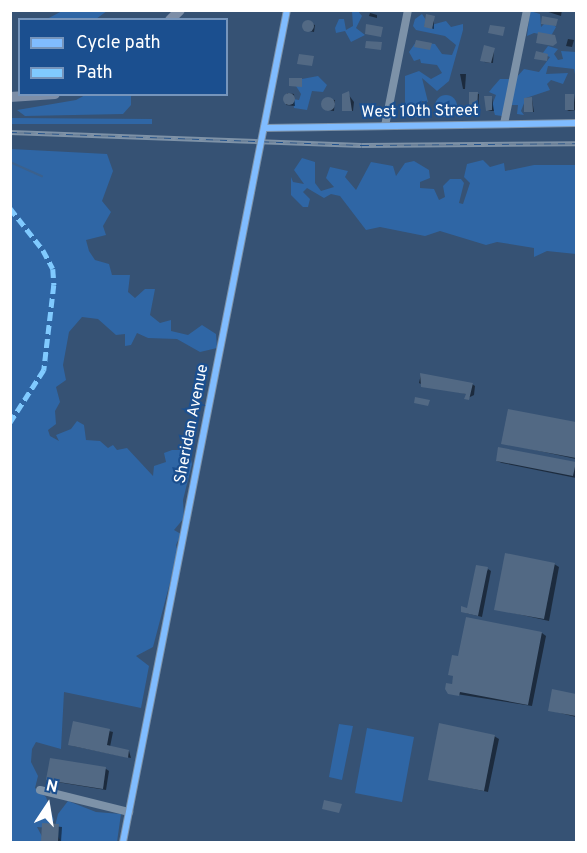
<!DOCTYPE html>
<html>
<head>
<meta charset="utf-8">
<style>
	body { margin:0 }
	#map { position:relative; width:587px; height:853px; overflow:hidden; background:#365274; font-family:Overpass,sans-serif }
	div>[style] { position:absolute }
	[style*='--x'] { left:calc(var(--x)*1px); top:calc(var(--y)*1px); width:calc(var(--w)*1px); rotate:calc(var(--a)*1deg) }
	.green>* { inset:0; background:#2f66a5 }
	.round { border-radius:50% }
	.shadow>* { inset:0; background:#0007 }
	.stream>* { height:2px; margin:-1px; padding:0 1px; transform-origin:1px; border-radius:1px; background:#3b618d }
	.building>* { inset:0; background:#526984 }
	.minor>* { height:8px; margin:-4px; padding:0 4px; transform-origin:4px; border-radius:4px; background:#7d92a8 }
	.major>* { height:10px; margin:-5px; padding:0 5px; transform-origin:5px; border-radius:5px; background:#7d8ea7 }
	.rail>* { height:4.5px; margin-top:-2.25px; transform-origin:0; background:repeating-linear-gradient(90deg,#1b4f8f 0 7px,#7e92a7 0 14px); box-sizing:border-box; border-block:2px solid #7e92a7 }
	.quiet>* { height:4.5px; margin-top:-2.25px; transform-origin:0; background:repeating-linear-gradient(90deg,#80caff 0 9px,transparent 0 13.5px) }
	.cycleway>* { height:6px; margin:-3px; padding:0 3px; transform-origin:3px; border-radius:3px; background:#80bcff }
	span { translate:-50% -50%; white-space:nowrap; text-align:center; line-height:1.15; -webkit-text-stroke:4.5px #1b4f8f; paint-order:stroke }
	.street-label { font-size:16px; color:#fff }
	.frame { position:absolute; inset:0; border:12px solid #fff; pointer-events:none }
	.legend { position:absolute; left:18px; top:18px; width:210px; height:78px; box-sizing:border-box; background:#1b4f8f; border:2px solid #7695bc; margin:0; padding:8px 10px; list-style:none; font-size:18px; color:#fff }
	.legend li { display:flex; align-items:center; gap:12px; height:30px }
	.legend b { width:30px; border:2px solid #7695bc }
	.north { position:absolute; left:18px; top:775px; width:60px; height:60px; -webkit-text-stroke:4px #1b4f8f; paint-order:stroke; rotate:12deg; font-size:16px; font-weight:700; line-height:24px; text-align:center; color:#fff }
	.north::after { content:''; display:block; margin:auto; width:21px; height:27px; background:#fff; clip-path:polygon(50% 0,100% 100%,50% 72%,0 100%) }
</style>
</head>
<body>
<div id="map">
	<div class="green">
		<div style="clip-path:polygon(62px 11px,62px 10px,107px 11px,96px 19px,47px 19px)"></div>
		<div style="clip-path:polygon(352px 11px,358px 11px,362px 16px,356px 28px,365px 35px,351px 42px,345px 31px,336px 33px,335px 28px,339px 19px,344px 19px,346px 30px,353px 26px)"></div>
		<div style="clip-path:polygon(530px 11px,540px 14px,541px 27px,548px 20px,556px 27px,551px 36px,534px 33px,527px 36px)"></div>
		<div style="clip-path:polygon(422px 14px,426px 20px,424px 27px,446px 21px,451px 27px,463px 24px,463px 30px,449px 81px,437px 91px,422px 78px,428px 102px,422px 101px,417px 117px,411px 116px,411px 107px,405px 105px,405px 76px,419px 71px,431px 79px,442px 73px,437px 65px,421px 63px,420px 59px,414px 61px,409px 52px,416px 42px,435px 44px,442px 54px,452px 55px,456px 45px,445px 36px,416px 30px,413px 26px,415px 19px)"></div>
		<div style="clip-path:polygon(548px 46px,558px 49px,554px 54px,558px 60px,563px 59px,561px 51px,576px 52px,576px 80px,574px 69px,548px 66px,546px 74px,568px 73px,563px 84px,551px 80px,547px 84px,550px 90px,526px 98px,521px 111px,524px 115px,517px 114px,518px 105px,512px 105px,513px 92px,506px 94px,505px 109px,502px 116px,495px 115px,492px 105px,496px 95px,489px 92px,493px 87px,500px 79px,515px 79px,524px 69px,539px 72px,550px 57px,542px 54px)"></div>
		<div style="clip-path:polygon(318px 76px,327px 85px,323px 92px,312px 91px,307px 110px,294px 108px,293px 99px,299px 100px,301px 94px,296px 86px,302px 79px)"></div>
		<div style="clip-path:polygon(87px 94px,131px 95px,131px 105px,123px 114px,25px 116px,17px 110px,76px 100px)"></div>
		<div class="round" style="left:435px;top:95px;width:22px;height:22px"></div>
		<div style="clip-path:polygon(11px 118px,152px 119px,152px 124px,11px 124px)"></div>
		<div style="clip-path:polygon(11px 149px,107px 154px,113px 171px,102px 201px,111px 212px,103px 226px,106px 235px,86px 240px,89px 251px,95px 260px,109px 264px,112px 275px,130px 275px,128px 292px,135px 298px,145px 289px,155px 289px,150px 315px,160px 323px,171px 320px,171px 331px,188px 335px,202px 325px,216px 334px,217px 348px,200px 352px,177px 339px,148px 338px,137px 333px,131px 345px,125px 346px,125px 334px,116px 335px,98px 319px,82px 317px,69px 332px,63px 365px,66px 380px,56px 387px,60px 402px,55px 411px,56px 424px,48px 430px,50px 436px,59px 441px,56px 435px,71px 429px,77px 421px,84px 425px,86px 440px,100px 441px,108px 448px,113px 445px,117px 450px,127px 448px,153px 476px,154px 466px,166px 462px,164px 453px,172px 450px,189px 450px,192px 464px,183px 500px,184px 518px,174px 530px,181px 534px,176px 545px,178px 552px,153px 647px,136px 656px,149px 666px,141px 708px,64px 692px,61px 749px,36px 742px,32px 749px,31px 762px,38px 776px,35px 788px,46px 797px,54px 820px,50px 828px,37px 827px,45px 842px,11px 842px)"></div>
		<div style="clip-path:polygon(302px 158px,315px 162px,315px 183px,321px 191px,334px 187px,326px 178px,330px 167px,348px 171px,345px 177px,356px 190px,371px 162px,393px 166px,396px 176px,405px 163px,414px 161px,429px 170px,430px 178px,420px 182px,420px 188px,434px 189px,439px 200px,445px 197px,443px 186px,450px 179px,461px 179px,464px 183px,459px 203px,463px 204px,470px 183px,464px 177px,467px 164px,483px 160px,490px 167px,504px 163px,505px 171px,534px 165px,576px 165px,576px 254px,547px 251px,534px 257px,534px 248px,497px 242px,486px 245px,440px 231px,425px 236px,380px 227px,366px 230px,340px 196px,331px 194px,324px 198px,307px 188px,303px 192px,310px 199px,308px 207px,303px 207px,291px 195px,291px 177px,293px 182px,304px 184px,294px 170px)"></div>
		<div style="clip-path:polygon(339px 724px,353px 726px,342px 780px,329px 777px)"></div>
		<div style="clip-path:polygon(367px 728px,414px 737px,402px 802px,355px 793px)"></div>
		<div style="clip-path:polygon(68px 801px,96px 812px,121px 814px,117px 842px,56px 842px,60px 840px,54px 830px,58px 814px)"></div>
	</div>
	<div class="shadow">
		<div style="clip-path:polygon(542px 10px,562px 10px,561px 16px)"></div>
		<div style="clip-path:polygon(370px 13px,377px 15px,377px 18px,369px 16px)"></div>
		<div style="clip-path:polygon(434px 17px,434px 29px,427px 27px)"></div>
		<div style="clip-path:polygon(305px 22px,315px 25px,314px 32px,304px 30px)"></div>
		<div style="clip-path:polygon(568px 39px,574px 40px,572px 47px,566px 46px)"></div>
		<div style="clip-path:polygon(494px 49px,493px 63px,484px 62px)"></div>
		<div style="clip-path:polygon(460px 74px,466px 74px,465px 89px,463px 89px)"></div>
		<div style="clip-path:polygon(287px 93px,294px 94px,295px 106px,286px 105px)"></div>
		<div style="clip-path:polygon(471px 93px,479px 94px,478px 110px,472px 109px)"></div>
		<div style="clip-path:polygon(348px 94px,354px 102px,353px 111px,343px 110px)"></div>
		<div style="clip-path:polygon(574px 95px,576px 110px,569px 111px,567px 110px)"></div>
		<div style="clip-path:polygon(492px 98px,494px 111px,489px 111px,487px 110px)"></div>
		<div style="clip-path:polygon(325px 99px,335px 100px,334px 111px,325px 110px)"></div>
		<div style="clip-path:polygon(532px 99px,534px 112px,528px 112px,526px 111px)"></div>
		<div style="clip-path:polygon(421px 374px,472px 384px,475px 386px,474px 395px,466px 399px,467px 394px,423px 385px,419px 383px)"></div>
		<div style="clip-path:polygon(509px 411px,576px 424px,576px 459px,503px 443px)"></div>
		<div style="clip-path:polygon(497px 461px,575px 464px,576px 478px,502px 463px)"></div>
		<div style="clip-path:polygon(554px 564px,559px 567px,549px 621px,496px 609px)"></div>
		<div style="clip-path:polygon(488px 569px,491px 571px,482px 617px,466px 613px)"></div>
		<div style="clip-path:polygon(542px 633px,546px 636px,532px 706px,450px 693px,459px 657px)"></div>
		<div style="clip-path:polygon(553px 691px,576px 695px,576px 717px,549px 710px)"></div>
		<div style="clip-path:polygon(74px 722px,113px 732px,110px 747px,129px 751px,131px 758px,73px 746px)"></div>
		<div style="clip-path:polygon(494px 736px,499px 739px,488px 792px,429px 779px)"></div>
		<div style="clip-path:polygon(106px 769px,109px 771px,106px 790px,51px 781px)"></div>
		<div style="clip-path:polygon(44px 825px,62px 827px,61px 842px,43px 842px)"></div>
	</div>
	<div class="stream">
		<div style="--x:10;--y:162;--w:35;--a:24"></div>
	</div>
	<div class="building">
		<div style="clip-path:polygon(426px 14px,435px 16px,432px 29px,424px 27px)"></div>
		<div style="clip-path:polygon(542px 16px,558px 19px,556px 26px,541px 24px)"></div>
		<div class="round" style="left:302px;top:20px;width:12px;height:12px"></div>
		<div style="clip-path:polygon(366px 24px,383px 27px,381px 37px,365px 34px)"></div>
		<div style="clip-path:polygon(490px 25px,505px 27px,503px 36px,488px 33px)"></div>
		<div style="clip-path:polygon(538px 32px,555px 35px,557px 43px,553px 46px,536px 43px)"></div>
		<div style="clip-path:polygon(416px 40px,432px 43px,430px 50px,414px 47px)"></div>
		<div style="clip-path:polygon(366px 41px,382px 42px,381px 50px,365px 48px)"></div>
		<div style="clip-path:polygon(484px 45px,495px 48px,491px 63px,480px 61px)"></div>
		<div style="clip-path:polygon(536px 51px,548px 54px,547px 61px,534px 59px)"></div>
		<div style="clip-path:polygon(299px 54px,314px 56px,312px 66px,297px 64px)"></div>
		<div style="clip-path:polygon(289px 78px,302px 78px,302px 87px,289px 86px)"></div>
		<div style="clip-path:polygon(349px 91px,352px 111px,342px 111px,342px 94px)"></div>
		<div style="clip-path:polygon(469px 92px,478px 92px,477px 110px,469px 107px)"></div>
		<div class="round" style="left:283px;top:93px;width:12px;height:12px"></div>
		<div style="clip-path:polygon(565px 94px,574px 94px,574px 110px,565px 110px)"></div>
		<div style="clip-path:polygon(484px 96px,492px 96px,492px 110px,486px 111px)"></div>
		<div style="clip-path:polygon(532px 97px,533px 112px,524px 112px,524px 98px)"></div>
		<div class="round" style="left:321px;top:97px;width:14px;height:14px"></div>
		<div style="clip-path:polygon(420px 373px,473px 383px,469px 400px,464px 399px,466px 394px,421px 387px)"></div>
		<div style="clip-path:polygon(415px 397px,430px 400px,428px 406px,414px 403px)"></div>
		<div style="clip-path:polygon(508px 409px,576px 422px,576px 458px,501px 444px)"></div>
		<div style="clip-path:polygon(498px 447px,576px 462px,573px 476px,496px 461px)"></div>
		<div style="clip-path:polygon(505px 553px,555px 563px,544px 619px,494px 610px)"></div>
		<div style="clip-path:polygon(476px 565px,488px 567px,478px 616px,461px 612px,461px 606px,467px 608px)"></div>
		<div style="clip-path:polygon(466px 617px,542px 632px,528px 705px,460px 692px,459px 696px,448px 694px,445px 689px,446px 683px,452px 684px,453px 676px,448px 675px,452px 655px,458px 656px)"></div>
		<div style="clip-path:polygon(552px 689px,576px 694px,576px 716px,548px 711px)"></div>
		<div style="clip-path:polygon(73px 721px,110px 729px,107px 745px,129px 750px,128px 758px,68px 745px)"></div>
		<div style="clip-path:polygon(439px 723px,495px 735px,484px 791px,428px 780px)"></div>
		<div style="clip-path:polygon(50px 758px,106px 767px,103px 789px,46px 780px)"></div>
		<div style="clip-path:polygon(324px 800px,342px 804px,339px 813px,322px 809px)"></div>
		<div style="clip-path:polygon(42px 823px,59px 824px,58px 842px,41px 842px)"></div>
	</div>
	<div class="minor">
		<div style="--x:504;--y:124;--w:116;--a:-78.6"></div>
		<div style="--x:385;--y:126;--w:118;--a:-78.8"></div>
		<div style="--x:264;--y:128;--w:312;--a:-0.9"></div>
		<div style="--x:40;--y:790;--w:92;--a:13.9"></div>
		<div style="--x:123;--y:842;--w:848;--a:-78.85"></div>
	</div>
	<div class="major">
		<div style="--x:170;--y:20;--w:14;--a:-45"></div>
		<div style="--x:10;--y:97;--w:45;--a:-3.8"></div>
	</div>
	<div class="rail">
		<div style="--x:10;--y:132;--w:352;--a:2.1"></div>
		<div style="--x:362;--y:145;--w:214;--a:-0.5"></div>
	</div>
	<div class="quiet">
		<div style="--x:10;--y:208;--w:53;--a:51.8"></div>
		<div style="--x:43;--y:250;--w:21;--a:62"></div>
		<div style="--x:53;--y:269;--w:16;--a:86"></div>
		<div style="--x:54;--y:285;--w:86;--a:96.7"></div>
		<div style="--x:44;--y:370;--w:63;--a:122.7"></div>
	</div>
	<div class="cycleway">
		<div style="--x:264;--y:128;--w:312;--a:-0.9"></div>
		<div style="--x:123;--y:842;--w:848;--a:-78.85"></div>
	</div>
	<div class="street-label">
		<span style="left:420px;top:112px;rotate:-1deg">West 10th Street</span>
		<span style="left:192px;top:424px;rotate:-79deg">Sheridan Avenue</span>
	</div>
	<div class="frame"></div>
	<ul class="legend">
	<li><b style="height:8px;background:#80bcff"></b>Cycle path</li>
	<li><b style="height:8px;background:#80caff"></b>Path</li>
	</ul>
	<div class="north">N</div>
</div>
</body>
</html>
